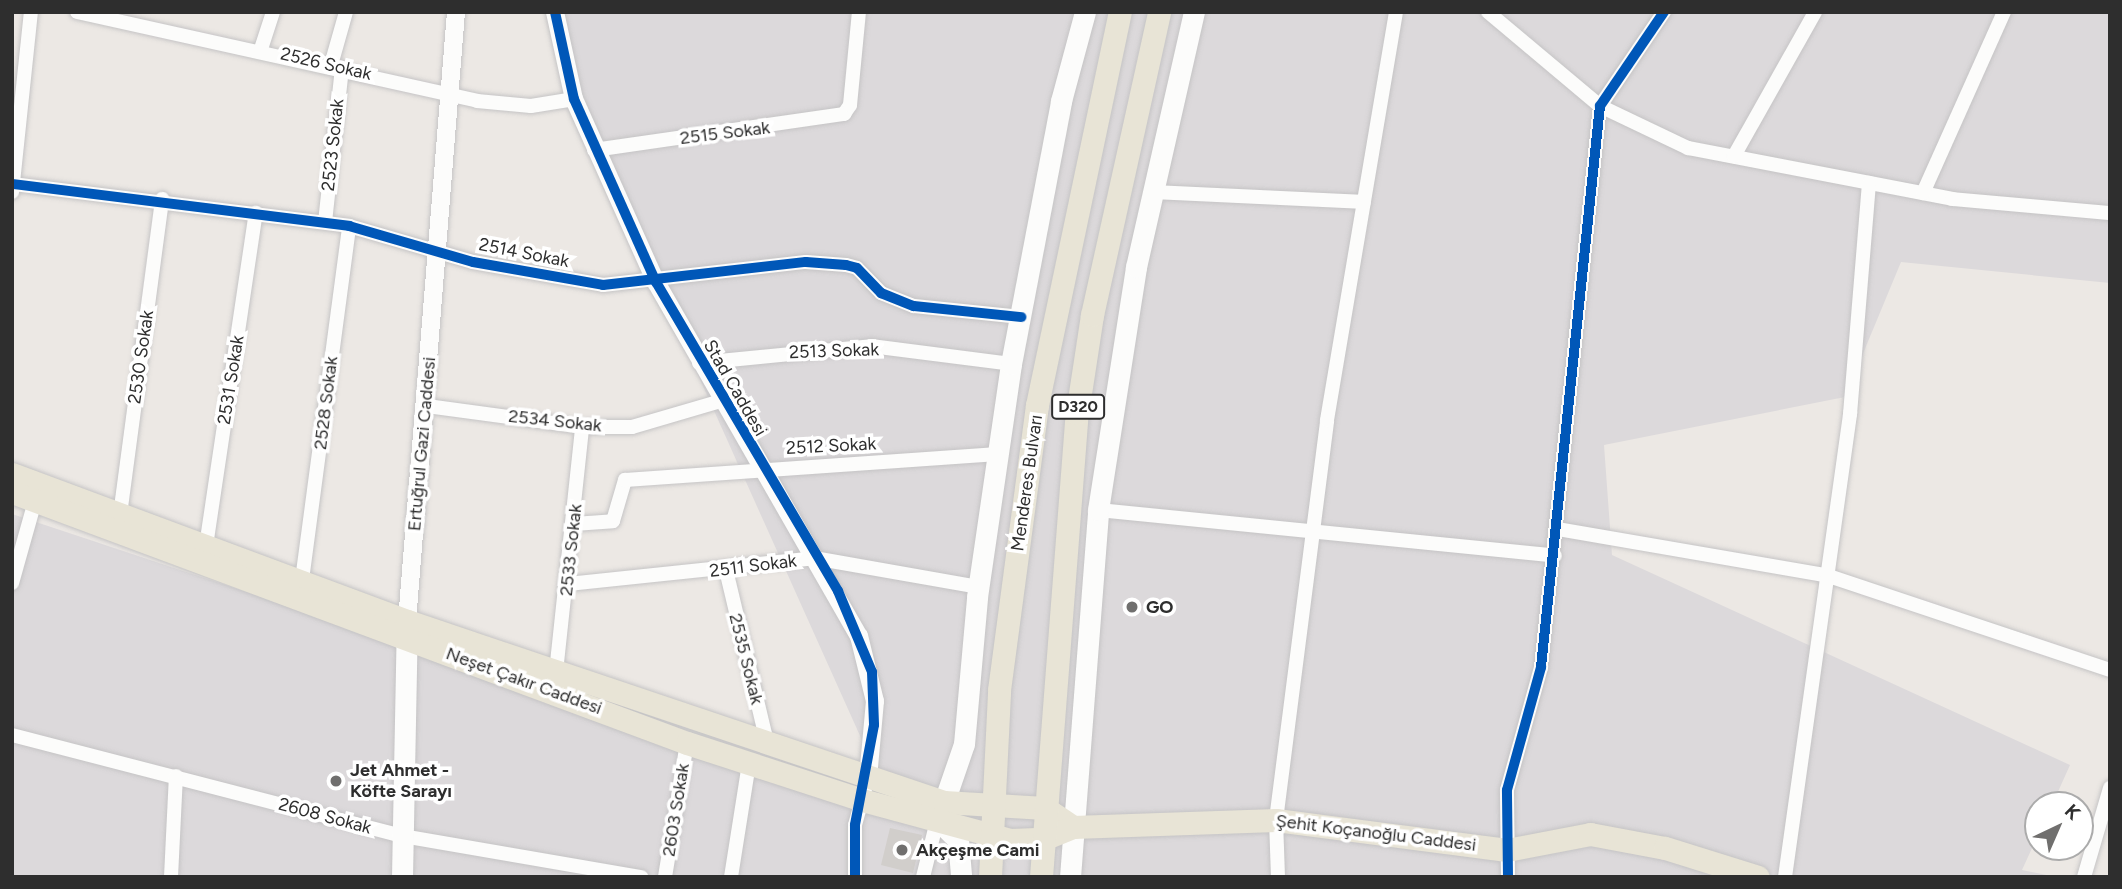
<!DOCTYPE html>
<html>
<head>
<meta charset="utf-8">
<style>
	body { margin:0 }
	#map { position:relative; width:2122px; height:889px; overflow:hidden; background:#ece8e4; font-family:Figtree,sans-serif }
	div>[style] { position:absolute }
	[style*='--x'] { left:calc(var(--x)*1px); top:calc(var(--y)*1px); width:calc(var(--w)*1px); rotate:calc(var(--a)*1deg) }
	.industrial>* { inset:0; background:#dcd9db }
	.building>* { inset:0; background:#d1cecb }
	.roads { filter:drop-shadow(0 0 2px #c5c4c5) drop-shadow(0 0 2px #c5c4c5) }
	.minor>* { height:14px; margin:-7px; padding:0 7px; transform-origin:7px; border-radius:7px; background:#fcfcfb }
	.tertiary>* { height:18px; margin:-9px; padding:0 9px; transform-origin:9px; border-radius:9px; background:#fcfcfb }
	.secondary>* { height:21px; margin:-10.5px; padding:0 10.5px; transform-origin:10.5px; border-radius:10.5px; background:#fcfcfb }
	.primary>* { height:23px; margin:-11.5px; padding:0 11.5px; transform-origin:11.5px; border-radius:11.5px; background:#e8e4d6 }
	.cycleway>* { height:10px; margin:-5px; padding:0 5px; transform-origin:5px; border-radius:5px; background:#0057b8 }
	.dots>* { width:19px; height:19px; translate:-50% -50%; box-sizing:border-box; border:4px solid #fff; border-radius:50% }
	span { translate:-50% -50%; white-space:nowrap; text-align:center; line-height:1.15; -webkit-text-stroke:7px #fff; paint-order:stroke }
	.shield-label span { padding:2px 5px; background:#fff; border:2px solid; border-radius:5px; -webkit-text-stroke-width:0 }
	.shield-label { font-size:16px; color:#2e2e2e; font-weight:700 }
	.street-label { font-size:18px; color:#2e2e2e }
	.poi-label { font-size:18px; color:#2e2e2e; font-weight:700 }
	.left { translate:0 -50%; text-align:left }
	.frame { position:absolute; inset:0; border:14px solid #2e2e2e; pointer-events:none }
	.north { position:absolute; left:2024px; top:791px; width:70px; height:70px; box-sizing:border-box; background:#fff; border:2px solid #ababab; border-radius:50%; rotate:44deg; font-size:19px; font-weight:700; line-height:28px; text-align:center; color:#2e2e2e }
	.north::after { content:''; display:block; margin:auto; width:24px; height:32px; background:#706f6e; clip-path:polygon(50% 0,100% 100%,50% 72%,0 100%) }
</style>
</head>
<body>
<div id="map">
	<div class="industrial">
		<div style="clip-path:polygon(559px 12px,2110px 12px,2110px 283px,1901px 262px,1845px 397px,1604px 445px,1612px 555px,2070px 765px,2052px 805px,2038px 805px,2038px 835px,2022px 870px,2056px 877px,12px 877px,12px 514px,892px 807px,574px 99px)"></div>
	</div>
	<div class="building">
		<div style="clip-path:polygon(890px 828px,922px 835px,913px 873px,881px 865px)"></div>
	</div>
	<div class="roads">
		<div class="minor">
			<div style="--x:77;--y:12;--w:410;--a:12.5"></div>
			<div style="--x:477;--y:101;--w:54;--a:5.3"></div>
			<div style="--x:531;--y:106;--w:44;--a:-9.2"></div>
			<div style="--x:1488;--y:12;--w:146;--a:40"></div>
			<div style="--x:1600;--y:106;--w:98;--a:25.5"></div>
			<div style="--x:1688;--y:148;--w:269;--a:10.9"></div>
			<div style="--x:1952;--y:199;--w:159;--a:5.1"></div>
			<div style="--x:261;--y:49;--w:39;--a:-72"></div>
			<div style="--x:331;--y:65;--w:55;--a:-74.2"></div>
			<div style="--x:594;--y:150;--w:253;--a:-8.2"></div>
			<div style="--x:844;--y:114;--w:11;--a:-56"></div>
			<div style="--x:850;--y:105;--w:93;--a:-84.5"></div>
			<div style="--x:1734;--y:156;--w:165;--a:-60.6"></div>
			<div style="--x:13;--y:184;--w:339;--a:7.1"></div>
			<div style="--x:349;--y:226;--w:129;--a:16.2"></div>
			<div style="--x:473;--y:262;--w:132;--a:10"></div>
			<div style="--x:603;--y:285;--w:204;--a:-6.5"></div>
			<div style="--x:806;--y:262;--w:40;--a:4.3"></div>
			<div style="--x:846;--y:265;--w:11;--a:15"></div>
			<div style="--x:857;--y:268;--w:35;--a:46"></div>
			<div style="--x:881;--y:293;--w:35;--a:22"></div>
			<div style="--x:914;--y:306;--w:108;--a:5.9"></div>
			<div style="--x:12;--y:192;--w:181;--a:-84"></div>
			<div style="--x:1155;--y:192;--w:209;--a:2.7"></div>
			<div style="--x:1923;--y:193;--w:198;--a:-65.9"></div>
			<div style="--x:325;--y:222;--w:155;--a:-83.7"></div>
			<div style="--x:699;--y:363;--w:173;--a:-5.6"></div>
			<div style="--x:871;--y:346;--w:141;--a:7.3"></div>
			<div style="--x:427;--y:406;--w:156;--a:7.7"></div>
			<div style="--x:582;--y:427;--w:50;--a:0"></div>
			<div style="--x:632;--y:427;--w:93;--a:-16.3"></div>
			<div style="--x:1098;--y:510;--w:459;--a:5.7"></div>
			<div style="--x:120;--y:515;--w:319;--a:-82.4"></div>
			<div style="--x:574;--y:524;--w:39;--a:-4"></div>
			<div style="--x:613;--y:521;--w:43;--a:-73.7"></div>
			<div style="--x:625;--y:480;--w:374;--a:-4"></div>
			<div style="--x:1558;--y:529;--w:275;--a:9.8"></div>
			<div style="--x:1829;--y:576;--w:296;--a:18.5"></div>
			<div style="--x:206;--y:546;--w:337;--a:-81.5"></div>
			<div style="--x:726;--y:570;--w:181;--a:76.6"></div>
			<div style="--x:302;--y:580;--w:357;--a:-82.4"></div>
			<div style="--x:12;--y:583;--w:85;--a:-74.3"></div>
			<div style="--x:568;--y:584;--w:247;--a:-6"></div>
			<div style="--x:814;--y:558;--w:168;--a:10"></div>
			<div style="--x:556;--y:672;--w:246;--a:-83.9"></div>
			<div style="--x:12;--y:735;--w:404;--a:14.5"></div>
			<div style="--x:403;--y:836;--w:242;--a:9.8"></div>
			<div style="--x:171;--y:877;--w:101;--a:-87.2"></div>
			<div style="--x:665;--y:877;--w:136;--a:-80.7"></div>
			<div style="--x:731;--y:877;--w:115;--a:-81"></div>
			<div style="--x:855;--y:877;--w:52;--a:-90"></div>
			<div style="--x:855;--y:825;--w:49;--a:-74.5"></div>
			<div style="--x:923;--y:877;--w:66;--a:-76"></div>
			<div style="--x:1278;--y:877;--w:57;--a:-92"></div>
			<div style="--x:1276;--y:820;--w:403;--a:-82.7"></div>
			<div style="--x:1327;--y:420;--w:414;--a:-80.4"></div>
			<div style="--x:1508;--y:877;--w:87;--a:-90.7"></div>
			<div style="--x:1507;--y:790;--w:128;--a:-74.5"></div>
			<div style="--x:1541;--y:667;--w:564;--a:-84"></div>
			<div style="--x:1600;--y:106;--w:114;--a:-55.8"></div>
			<div style="--x:1785;--y:877;--w:468;--a:-82"></div>
			<div style="--x:1850;--y:414;--w:232;--a:-85.3"></div>
			<div style="--x:2084;--y:877;--w:93;--a:-73.7"></div>
		</div>
		<div class="tertiary">
			<div style="--x:555;--y:12;--w:89;--a:77.7"></div>
			<div style="--x:574;--y:99;--w:201;--a:65.9"></div>
			<div style="--x:656;--y:282;--w:408;--a:60.2"></div>
			<div style="--x:859;--y:636;--w:67;--a:76.2"></div>
			<div style="--x:875;--y:701;--w:77;--a:95.2"></div>
			<div style="--x:407;--y:621;--w:611;--a:-85.4"></div>
		</div>
		<div class="secondary">
			<div style="--x:944;--y:802;--w:61;--a:-71"></div>
			<div style="--x:964;--y:744;--w:148;--a:-84.9"></div>
			<div style="--x:977;--y:597;--w:235;--a:-81.7"></div>
			<div style="--x:1011;--y:364;--w:268;--a:-79.2"></div>
			<div style="--x:1061;--y:101;--w:92;--a:-74.9"></div>
			<div style="--x:938;--y:820;--w:28;--a:45"></div>
			<div style="--x:958;--y:840;--w:37;--a:85"></div>
			<div style="--x:402;--y:877;--w:254;--a:-88.9"></div>
			<div style="--x:1070;--y:877;--w:368;--a:-85.6"></div>
			<div style="--x:1098;--y:510;--w:246;--a:-81.1"></div>
			<div style="--x:1136;--y:267;--w:262;--a:-77.2"></div>
		</div>
		<div class="primary">
			<div style="--x:12;--y:474;--w:421;--a:20.4"></div>
			<div style="--x:407;--y:621;--w:567;--a:18.63"></div>
			<div style="--x:944;--y:802;--w:101;--a:3.4"></div>
			<div style="--x:1045;--y:808;--w:34;--a:34"></div>
			<div style="--x:1073;--y:827;--w:203;--a:-2"></div>
			<div style="--x:1276;--y:820;--w:233;--a:7.4"></div>
			<div style="--x:1507;--y:850;--w:85;--a:-10.9"></div>
			<div style="--x:1590;--y:834;--w:76;--a:10.6"></div>
			<div style="--x:1665;--y:848;--w:97;--a:17.3"></div>
			<div style="--x:12;--y:492;--w:720;--a:20.4"></div>
			<div style="--x:687;--y:743;--w:184;--a:18"></div>
			<div style="--x:862;--y:800;--w:153;--a:15.1"></div>
			<div style="--x:1010;--y:840;--w:33;--a:-2"></div>
			<div style="--x:1043;--y:839;--w:32;--a:-22"></div>
			<div style="--x:990;--y:877;--w:187;--a:-87.2"></div>
			<div style="--x:999;--y:690;--w:288;--a:-82.4"></div>
			<div style="--x:1037;--y:405;--w:402;--a:-78.1"></div>
			<div style="--x:1041;--y:877;--w:465;--a:-85.6"></div>
			<div style="--x:1077;--y:413;--w:99;--a:-81.3"></div>
			<div style="--x:1092;--y:315;--w:310;--a:-77.5"></div>
		</div>
	</div>
	<div class="cycleway">
		<div style="--x:555;--y:12;--w:89;--a:77.7"></div>
		<div style="--x:574;--y:99;--w:201;--a:65.9"></div>
		<div style="--x:656;--y:282;--w:359;--a:59.5"></div>
		<div style="--x:838;--y:591;--w:88;--a:67.2"></div>
		<div style="--x:872;--y:672;--w:53;--a:87.8"></div>
		<div style="--x:874;--y:725;--w:102;--a:100.8"></div>
		<div style="--x:855;--y:825;--w:52;--a:90"></div>
		<div style="--x:13;--y:184;--w:339;--a:7.1"></div>
		<div style="--x:349;--y:226;--w:129;--a:16.2"></div>
		<div style="--x:473;--y:262;--w:132;--a:10"></div>
		<div style="--x:603;--y:285;--w:204;--a:-6.5"></div>
		<div style="--x:806;--y:262;--w:40;--a:4.3"></div>
		<div style="--x:846;--y:265;--w:11;--a:15"></div>
		<div style="--x:857;--y:268;--w:35;--a:46"></div>
		<div style="--x:881;--y:293;--w:35;--a:22"></div>
		<div style="--x:914;--y:306;--w:108;--a:5.9"></div>
		<div style="--x:1508;--y:877;--w:87;--a:-90.7"></div>
		<div style="--x:1507;--y:790;--w:128;--a:-74.5"></div>
		<div style="--x:1541;--y:667;--w:564;--a:-84"></div>
		<div style="--x:1600;--y:106;--w:114;--a:-55.8"></div>
	</div>
	<div class="dots">
		<div style="left:1132px;top:607px;background:#706f6e"></div>
		<div style="left:336px;top:781px;background:#706f6e"></div>
		<div style="left:902px;top:850px;background:#706f6e"></div>
	</div>
	<div class="shield-label">
		<span style="left:1078px;top:407px">D320</span>
	</div>
	<div class="street-label">
		<span style="left:326px;top:64px;rotate:13deg">2526 Sokak</span>
		<span style="left:725px;top:133px;rotate:-7deg">2515 Sokak</span>
		<span style="left:333px;top:145px;rotate:-84deg">2523 Sokak</span>
		<span style="left:524px;top:253px;rotate:11deg">2514 Sokak</span>
		<span style="left:834px;top:351px;rotate:-2deg">2513 Sokak</span>
		<span style="left:141px;top:357px;rotate:-82deg">2530 Sokak</span>
		<span style="left:231px;top:380px;rotate:-81deg">2531 Sokak</span>
		<span style="left:735px;top:388px;rotate:60deg">Stad Caddesi</span>
		<span style="left:326px;top:403px;rotate:-83deg">2528 Sokak</span>
		<span style="left:555px;top:421px;rotate:6deg">2534 Sokak</span>
		<span style="left:422px;top:444px;rotate:-85deg">Ertuğrul Gazi Caddesi</span>
		<span style="left:831px;top:446px;rotate:-3deg">2512 Sokak</span>
		<span style="left:1027px;top:483px;rotate:-82deg">Menderes Bulvarı</span>
		<span style="left:571px;top:550px;rotate:-84deg">2533 Sokak</span>
		<span style="left:753px;top:566px;rotate:-7deg">2511 Sokak</span>
		<span style="left:746px;top:659px;rotate:76deg">2535 Sokak</span>
		<span style="left:524px;top:681px;rotate:20deg">Neşet Çakır Caddesi</span>
		<span style="left:676px;top:810px;rotate:-81deg">2603 Sokak</span>
		<span style="left:325px;top:816px;rotate:15deg">2608 Sokak</span>
		<span style="left:1376px;top:833px;rotate:7deg">Şehit Koçanoğlu Caddesi</span>
	</div>
	<div class="poi-label">
		<span class="left" style="left:1146px;top:607px">GO</span>
		<span class="left" style="left:350px;top:781px">Jet Ahmet -<br>Köfte Sarayı</span>
		<span class="left" style="left:916px;top:850px">Akçeşme Cami</span>
	</div>
	<div class="frame"></div>
	<div class="north">K</div>
</div>
</body>
</html>
